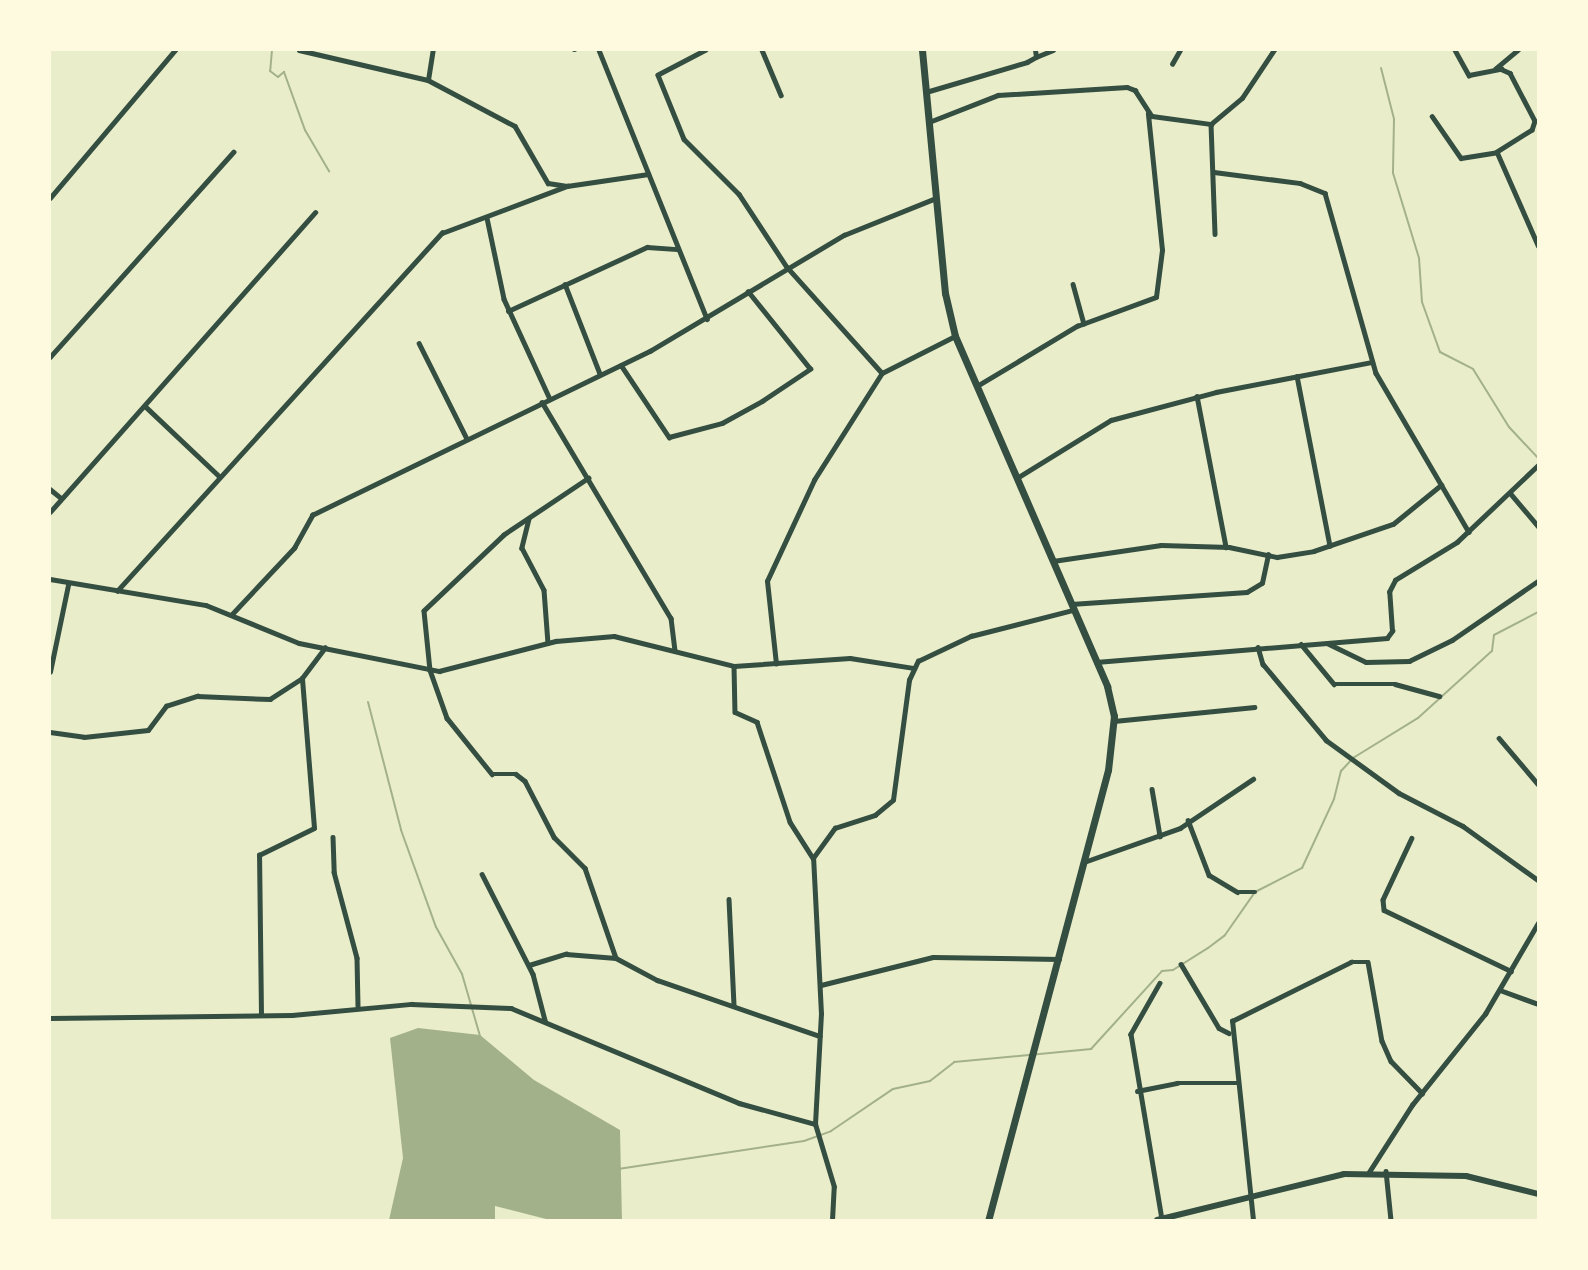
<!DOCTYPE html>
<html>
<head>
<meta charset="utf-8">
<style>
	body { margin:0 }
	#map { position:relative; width:1588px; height:1270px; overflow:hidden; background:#e9edc9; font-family:"Exo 2",sans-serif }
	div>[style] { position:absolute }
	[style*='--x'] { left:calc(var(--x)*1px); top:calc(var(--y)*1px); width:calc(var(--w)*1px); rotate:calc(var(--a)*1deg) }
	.water>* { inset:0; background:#a3b18a }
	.stream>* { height:2px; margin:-1px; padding:0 1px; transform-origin:1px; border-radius:1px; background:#a3b18a }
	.minor>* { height:4.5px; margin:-2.25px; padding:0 2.25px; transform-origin:2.25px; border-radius:2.25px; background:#344e41 }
	.tertiary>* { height:6px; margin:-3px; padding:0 3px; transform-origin:3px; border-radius:3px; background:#344e41 }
	.secondary>* { height:7px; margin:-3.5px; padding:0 3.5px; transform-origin:3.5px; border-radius:3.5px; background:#344e41 }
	span { translate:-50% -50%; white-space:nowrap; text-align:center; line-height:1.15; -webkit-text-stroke:6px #fefae0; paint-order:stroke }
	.frame { position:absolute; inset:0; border:51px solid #fefae0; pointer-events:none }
</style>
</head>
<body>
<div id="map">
	<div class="water">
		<div style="clip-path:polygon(418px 1028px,480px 1035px,534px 1080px,620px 1130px,622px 1220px,550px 1220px,495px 1206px,495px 1220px,389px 1220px,403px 1158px,390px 1038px)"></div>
	</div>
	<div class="stream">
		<div style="--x:272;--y:50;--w:21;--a:95"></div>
		<div style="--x:270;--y:71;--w:10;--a:37"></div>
		<div style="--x:278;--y:77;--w:8;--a:-40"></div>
		<div style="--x:284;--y:72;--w:62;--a:70.1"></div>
		<div style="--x:305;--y:130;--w:48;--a:59.7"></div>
		<div style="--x:1381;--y:68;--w:53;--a:75.7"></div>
		<div style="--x:1394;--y:119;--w:54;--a:91.1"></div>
		<div style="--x:1393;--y:173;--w:89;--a:73"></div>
		<div style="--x:1419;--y:258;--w:44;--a:86.1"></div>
		<div style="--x:1422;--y:302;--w:53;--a:70.2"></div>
		<div style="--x:1440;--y:352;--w:37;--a:27"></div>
		<div style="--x:1473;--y:369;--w:68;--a:58.2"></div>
		<div style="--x:1509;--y:427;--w:42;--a:46.9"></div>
		<div style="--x:368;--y:702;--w:132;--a:75.5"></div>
		<div style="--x:401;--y:830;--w:103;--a:70.2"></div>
		<div style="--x:436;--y:927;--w:54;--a:61"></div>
		<div style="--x:462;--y:974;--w:65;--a:73.8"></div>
		<div style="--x:618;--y:1169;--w:188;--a:-8.6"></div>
		<div style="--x:804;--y:1141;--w:29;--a:-20"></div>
		<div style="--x:831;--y:1131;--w:75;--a:-34.1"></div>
		<div style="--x:893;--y:1089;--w:38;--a:-12"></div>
		<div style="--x:930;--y:1081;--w:31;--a:-38"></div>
		<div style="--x:954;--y:1062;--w:138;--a:-5.4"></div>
		<div style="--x:1091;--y:1049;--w:105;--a:-47.7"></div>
		<div style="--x:1162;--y:971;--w:11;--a:-5"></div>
		<div style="--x:1173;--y:970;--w:41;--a:-32.2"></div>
		<div style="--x:1208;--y:948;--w:21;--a:-37"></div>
		<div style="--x:1225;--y:935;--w:52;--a:-55.1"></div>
		<div style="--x:1255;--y:892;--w:53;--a:-27.1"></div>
		<div style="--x:1302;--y:868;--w:76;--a:-65.1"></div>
		<div style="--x:1334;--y:799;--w:29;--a:-76"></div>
		<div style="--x:1341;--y:771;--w:18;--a:-47"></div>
		<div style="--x:1353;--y:758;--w:76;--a:-31.6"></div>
		<div style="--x:1418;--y:718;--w:100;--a:-42.2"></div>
		<div style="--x:1492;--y:651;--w:16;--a:-83"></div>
		<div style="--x:1494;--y:635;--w:50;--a:-27.6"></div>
	</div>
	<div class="minor">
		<div style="--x:299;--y:50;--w:132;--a:13.1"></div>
		<div style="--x:428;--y:80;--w:98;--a:27.9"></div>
		<div style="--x:515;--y:126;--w:66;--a:59.9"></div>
		<div style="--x:548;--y:183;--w:19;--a:9"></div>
		<div style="--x:567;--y:186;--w:82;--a:-8.4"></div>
		<div style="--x:574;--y:50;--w:1;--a:0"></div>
		<div style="--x:599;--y:50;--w:290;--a:68.1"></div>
		<div style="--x:706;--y:50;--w:54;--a:152.5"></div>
		<div style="--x:658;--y:75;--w:69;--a:67.9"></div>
		<div style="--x:684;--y:139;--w:78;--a:45"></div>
		<div style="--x:739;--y:194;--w:87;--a:56.7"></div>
		<div style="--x:787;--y:267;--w:142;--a:48.1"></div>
		<div style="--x:762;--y:50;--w:49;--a:67.1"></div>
		<div style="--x:1455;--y:50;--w:29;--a:61"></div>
		<div style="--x:1469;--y:75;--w:33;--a:-11"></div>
		<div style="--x:1501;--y:69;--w:10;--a:24"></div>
		<div style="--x:1510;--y:73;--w:54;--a:62.5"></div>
		<div style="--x:1535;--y:121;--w:9;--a:108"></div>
		<div style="--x:1532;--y:130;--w:41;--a:147.8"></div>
		<div style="--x:1497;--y:152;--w:102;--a:66.2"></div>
		<div style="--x:1036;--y:57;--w:18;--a:-22"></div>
		<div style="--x:1172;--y:64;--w:16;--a:-60"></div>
		<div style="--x:1495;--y:69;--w:30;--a:-40"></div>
		<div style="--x:428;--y:80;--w:30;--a:-81"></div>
		<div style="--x:926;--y:92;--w:105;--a:-16.5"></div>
		<div style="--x:1027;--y:62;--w:10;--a:-29"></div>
		<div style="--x:1036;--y:57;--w:7;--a:-98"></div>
		<div style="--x:1432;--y:116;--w:51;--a:55.4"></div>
		<div style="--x:1461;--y:158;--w:36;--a:-9"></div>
		<div style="--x:929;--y:122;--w:74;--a:-21.4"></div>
		<div style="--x:998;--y:95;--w:129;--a:-3.5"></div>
		<div style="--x:1127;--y:87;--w:9;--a:21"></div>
		<div style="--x:1135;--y:90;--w:31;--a:57"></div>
		<div style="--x:1152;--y:116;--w:60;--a:7.7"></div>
		<div style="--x:1211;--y:124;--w:40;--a:-40"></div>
		<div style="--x:1242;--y:98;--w:58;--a:-56.3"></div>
		<div style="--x:1211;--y:124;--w:110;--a:87.9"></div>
		<div style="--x:1214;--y:172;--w:87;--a:7.3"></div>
		<div style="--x:1300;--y:183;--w:27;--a:22"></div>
		<div style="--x:1325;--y:193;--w:187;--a:74.2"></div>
		<div style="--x:1376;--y:373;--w:184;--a:59.7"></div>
		<div style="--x:50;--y:198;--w:194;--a:-49.8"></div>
		<div style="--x:487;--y:218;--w:83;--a:78.1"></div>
		<div style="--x:504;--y:299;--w:110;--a:65.3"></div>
		<div style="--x:565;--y:284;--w:97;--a:68.7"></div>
		<div style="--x:1073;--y:284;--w:41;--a:74.6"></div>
		<div style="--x:508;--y:311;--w:153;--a:-24.7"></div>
		<div style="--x:647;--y:247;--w:30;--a:4"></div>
		<div style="--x:419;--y:343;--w:105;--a:63.4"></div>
		<div style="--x:50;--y:357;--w:275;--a:-48.2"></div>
		<div style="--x:621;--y:365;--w:87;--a:56.3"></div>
		<div style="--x:669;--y:437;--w:55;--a:-14.8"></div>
		<div style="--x:722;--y:423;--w:46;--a:-28.8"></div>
		<div style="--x:762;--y:401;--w:58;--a:-33.7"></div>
		<div style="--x:810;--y:369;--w:99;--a:-128.8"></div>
		<div style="--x:1297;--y:376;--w:173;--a:79"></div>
		<div style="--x:977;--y:386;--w:117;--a:-31"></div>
		<div style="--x:1077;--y:326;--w:84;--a:-20.2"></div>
		<div style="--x:1156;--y:297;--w:47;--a:-82.7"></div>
		<div style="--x:1162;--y:250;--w:137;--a:-95.9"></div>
		<div style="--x:1197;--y:396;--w:154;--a:79.1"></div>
		<div style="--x:542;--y:402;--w:252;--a:59.2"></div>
		<div style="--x:671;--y:618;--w:32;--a:83"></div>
		<div style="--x:145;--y:406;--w:103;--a:43.4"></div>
		<div style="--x:589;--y:478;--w:102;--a:146.2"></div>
		<div style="--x:504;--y:535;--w:110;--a:136.5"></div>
		<div style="--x:424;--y:611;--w:59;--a:84.2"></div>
		<div style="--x:430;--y:670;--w:51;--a:70.5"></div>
		<div style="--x:447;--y:718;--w:72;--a:51.2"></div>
		<div style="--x:492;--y:774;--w:24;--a:0"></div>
		<div style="--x:516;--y:774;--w:11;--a:38"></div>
		<div style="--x:525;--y:781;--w:63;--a:62.6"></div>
		<div style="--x:554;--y:837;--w:44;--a:45"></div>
		<div style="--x:585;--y:868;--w:95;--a:71"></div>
		<div style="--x:616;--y:958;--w:47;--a:28.2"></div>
		<div style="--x:657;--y:980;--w:172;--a:19"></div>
		<div style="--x:1017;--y:478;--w:110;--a:-31.7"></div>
		<div style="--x:1111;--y:420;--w:109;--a:-14.9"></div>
		<div style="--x:1216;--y:392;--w:159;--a:-10.9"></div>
		<div style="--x:50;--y:489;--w:14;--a:39"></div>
		<div style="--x:1511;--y:494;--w:42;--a:49.8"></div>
		<div style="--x:50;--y:512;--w:400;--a:-48.5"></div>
		<div style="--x:529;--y:519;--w:30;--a:104"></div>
		<div style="--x:522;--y:548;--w:47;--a:62.4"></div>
		<div style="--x:544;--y:590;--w:53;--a:85.7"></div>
		<div style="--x:1053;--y:561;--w:109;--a:-8.4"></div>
		<div style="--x:1161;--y:545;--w:68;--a:1.7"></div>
		<div style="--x:1229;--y:547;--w:49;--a:11.8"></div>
		<div style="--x:1277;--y:557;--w:37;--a:-9"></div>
		<div style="--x:1314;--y:551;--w:83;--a:-18.9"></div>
		<div style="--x:1393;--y:524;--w:62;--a:-39.1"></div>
		<div style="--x:50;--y:579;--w:158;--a:9.5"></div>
		<div style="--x:206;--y:605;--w:100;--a:22.2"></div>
		<div style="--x:299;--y:643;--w:143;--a:11.3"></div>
		<div style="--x:439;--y:671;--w:121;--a:-14.4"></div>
		<div style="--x:556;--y:641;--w:58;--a:-4.9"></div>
		<div style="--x:614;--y:636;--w:124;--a:14"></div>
		<div style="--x:734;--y:666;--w:116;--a:-3.9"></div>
		<div style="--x:850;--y:658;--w:65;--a:8.9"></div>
		<div style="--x:117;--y:591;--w:484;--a:-47.8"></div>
		<div style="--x:442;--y:233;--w:134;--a:-20.6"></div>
		<div style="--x:1071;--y:604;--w:176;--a:-3.9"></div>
		<div style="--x:1247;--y:592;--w:17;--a:-31"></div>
		<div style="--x:1262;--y:583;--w:29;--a:-78"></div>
		<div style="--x:232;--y:614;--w:91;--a:-46.8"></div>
		<div style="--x:294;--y:548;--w:38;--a:-61"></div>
		<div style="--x:312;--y:515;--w:376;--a:-25.9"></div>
		<div style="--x:650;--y:351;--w:226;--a:-30.9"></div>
		<div style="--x:844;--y:235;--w:99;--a:-21.9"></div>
		<div style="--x:1327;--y:643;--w:43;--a:26"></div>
		<div style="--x:1366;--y:662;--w:43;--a:-1.3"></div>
		<div style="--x:1409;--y:661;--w:48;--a:-26"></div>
		<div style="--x:1452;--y:640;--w:104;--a:-34.5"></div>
		<div style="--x:1301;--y:644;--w:52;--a:50.5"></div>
		<div style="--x:1334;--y:684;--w:61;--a:0"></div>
		<div style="--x:1395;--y:684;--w:46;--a:15.3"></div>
		<div style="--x:1258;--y:647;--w:18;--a:74"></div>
		<div style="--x:1263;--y:664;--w:99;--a:50.3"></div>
		<div style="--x:1326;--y:740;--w:90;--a:36"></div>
		<div style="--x:1399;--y:793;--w:72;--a:27.3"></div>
		<div style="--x:1463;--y:826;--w:92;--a:35.8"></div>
		<div style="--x:1096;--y:662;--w:292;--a:-4.7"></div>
		<div style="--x:1387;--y:638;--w:9;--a:-54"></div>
		<div style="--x:1392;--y:631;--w:39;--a:-94"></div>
		<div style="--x:1389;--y:592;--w:13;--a:-63"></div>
		<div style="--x:1395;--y:580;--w:73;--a:-31.5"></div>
		<div style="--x:1457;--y:542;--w:112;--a:-43.5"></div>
		<div style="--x:776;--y:664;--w:83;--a:-96.2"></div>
		<div style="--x:767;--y:581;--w:111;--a:-65"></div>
		<div style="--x:814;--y:480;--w:127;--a:-57.6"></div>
		<div style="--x:882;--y:373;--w:82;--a:-26.9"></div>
		<div style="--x:734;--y:666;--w:46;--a:88.8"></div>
		<div style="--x:735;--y:712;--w:24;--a:24"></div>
		<div style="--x:757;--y:722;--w:105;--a:71.7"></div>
		<div style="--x:790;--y:822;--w:43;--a:57.4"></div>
		<div style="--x:50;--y:672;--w:89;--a:-78.3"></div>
		<div style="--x:1114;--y:721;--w:141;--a:-5.7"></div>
		<div style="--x:50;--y:732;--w:34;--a:8"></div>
		<div style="--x:84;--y:737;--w:64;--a:-6.2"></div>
		<div style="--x:148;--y:730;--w:30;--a:-53"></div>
		<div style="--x:166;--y:706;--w:33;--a:-18"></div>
		<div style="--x:197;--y:696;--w:73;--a:2.4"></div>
		<div style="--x:270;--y:699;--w:38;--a:-33"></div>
		<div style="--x:302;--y:678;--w:38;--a:-53"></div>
		<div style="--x:1499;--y:738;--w:60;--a:49.7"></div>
		<div style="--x:1152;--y:789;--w:48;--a:80.3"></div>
		<div style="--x:1188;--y:820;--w:59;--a:69.1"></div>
		<div style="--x:1209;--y:875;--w:33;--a:31"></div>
		<div style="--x:1237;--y:892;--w:18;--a:0"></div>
		<div style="--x:333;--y:837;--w:35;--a:88"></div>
		<div style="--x:334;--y:872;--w:89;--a:75"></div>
		<div style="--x:357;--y:958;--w:48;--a:88.8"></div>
		<div style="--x:1412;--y:838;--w:68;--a:115.1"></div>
		<div style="--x:1383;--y:900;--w:10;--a:84"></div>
		<div style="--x:1384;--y:910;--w:141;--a:25.7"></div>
		<div style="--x:1084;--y:862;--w:102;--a:-19.5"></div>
		<div style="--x:1180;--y:828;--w:88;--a:-33.9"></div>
		<div style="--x:482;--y:874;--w:112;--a:63"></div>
		<div style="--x:533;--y:974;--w:48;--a:75.4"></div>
		<div style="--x:729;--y:899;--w:107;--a:87.3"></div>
		<div style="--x:1181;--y:964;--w:74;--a:59.3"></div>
		<div style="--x:1219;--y:1028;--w:11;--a:27"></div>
		<div style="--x:529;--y:965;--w:39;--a:-17"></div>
		<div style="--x:566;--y:954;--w:50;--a:4.6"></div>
		<div style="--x:1160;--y:983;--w:59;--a:119.6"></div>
		<div style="--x:1131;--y:1034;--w:189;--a:80.5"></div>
		<div style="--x:821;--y:985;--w:115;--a:-14"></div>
		<div style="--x:933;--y:957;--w:126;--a:0.9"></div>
		<div style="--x:1500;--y:990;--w:40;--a:20.2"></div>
		<div style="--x:261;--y:1015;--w:160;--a:-90.7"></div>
		<div style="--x:259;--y:855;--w:61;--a:-26.1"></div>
		<div style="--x:314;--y:828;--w:150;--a:-94.6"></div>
		<div style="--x:50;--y:1018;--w:242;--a:-0.7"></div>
		<div style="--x:292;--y:1015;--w:120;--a:-5.3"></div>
		<div style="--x:411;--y:1004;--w:100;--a:2.3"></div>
		<div style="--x:511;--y:1008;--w:247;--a:22.6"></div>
		<div style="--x:739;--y:1103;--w:79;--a:15.4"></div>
		<div style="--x:1137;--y:1091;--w:41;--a:-11.3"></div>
		<div style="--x:1177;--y:1083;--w:61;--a:0"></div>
		<div style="--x:1386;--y:1171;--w:49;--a:84.2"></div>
		<div style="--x:1369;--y:1172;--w:80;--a:-57.3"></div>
		<div style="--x:1412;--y:1105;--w:117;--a:-51.3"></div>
		<div style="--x:1485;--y:1014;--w:105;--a:-59.8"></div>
		<div style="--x:832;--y:1220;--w:33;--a:-87"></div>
		<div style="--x:834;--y:1187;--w:66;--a:-106.8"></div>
		<div style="--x:815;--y:1124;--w:110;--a:-86.9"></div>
		<div style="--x:821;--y:1014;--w:156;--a:-92.9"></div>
		<div style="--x:813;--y:858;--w:37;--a:-54"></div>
		<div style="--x:835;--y:828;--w:42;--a:-18"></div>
		<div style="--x:875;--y:815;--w:23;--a:-40"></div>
		<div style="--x:893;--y:800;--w:121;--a:-82.4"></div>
		<div style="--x:909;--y:680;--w:21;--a:-65"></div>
		<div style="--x:918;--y:661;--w:59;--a:-25.3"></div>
		<div style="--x:971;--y:636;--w:105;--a:-14.3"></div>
		<div style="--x:1253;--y:1220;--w:200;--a:-96"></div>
		<div style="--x:1232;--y:1021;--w:133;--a:-26.4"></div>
		<div style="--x:1351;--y:962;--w:17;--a:0"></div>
		<div style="--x:1368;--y:962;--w:80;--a:80"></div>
		<div style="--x:1382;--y:1041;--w:22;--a:66"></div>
		<div style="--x:1391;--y:1061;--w:45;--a:45.9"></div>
	</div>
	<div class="tertiary">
		<div style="--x:1157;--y:1220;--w:193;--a:-13.8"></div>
		<div style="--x:1344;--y:1174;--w:122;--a:0.9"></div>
		<div style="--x:1466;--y:1176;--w:74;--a:14"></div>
	</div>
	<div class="secondary">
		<div style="--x:922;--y:50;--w:244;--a:84.6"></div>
		<div style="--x:945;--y:293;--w:44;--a:76.9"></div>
		<div style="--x:955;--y:336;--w:382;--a:66.5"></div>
		<div style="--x:1107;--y:686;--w:31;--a:77"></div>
		<div style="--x:1114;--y:716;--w:54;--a:96.3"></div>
		<div style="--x:1108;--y:770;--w:466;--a:104.9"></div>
	</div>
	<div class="frame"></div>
</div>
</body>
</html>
